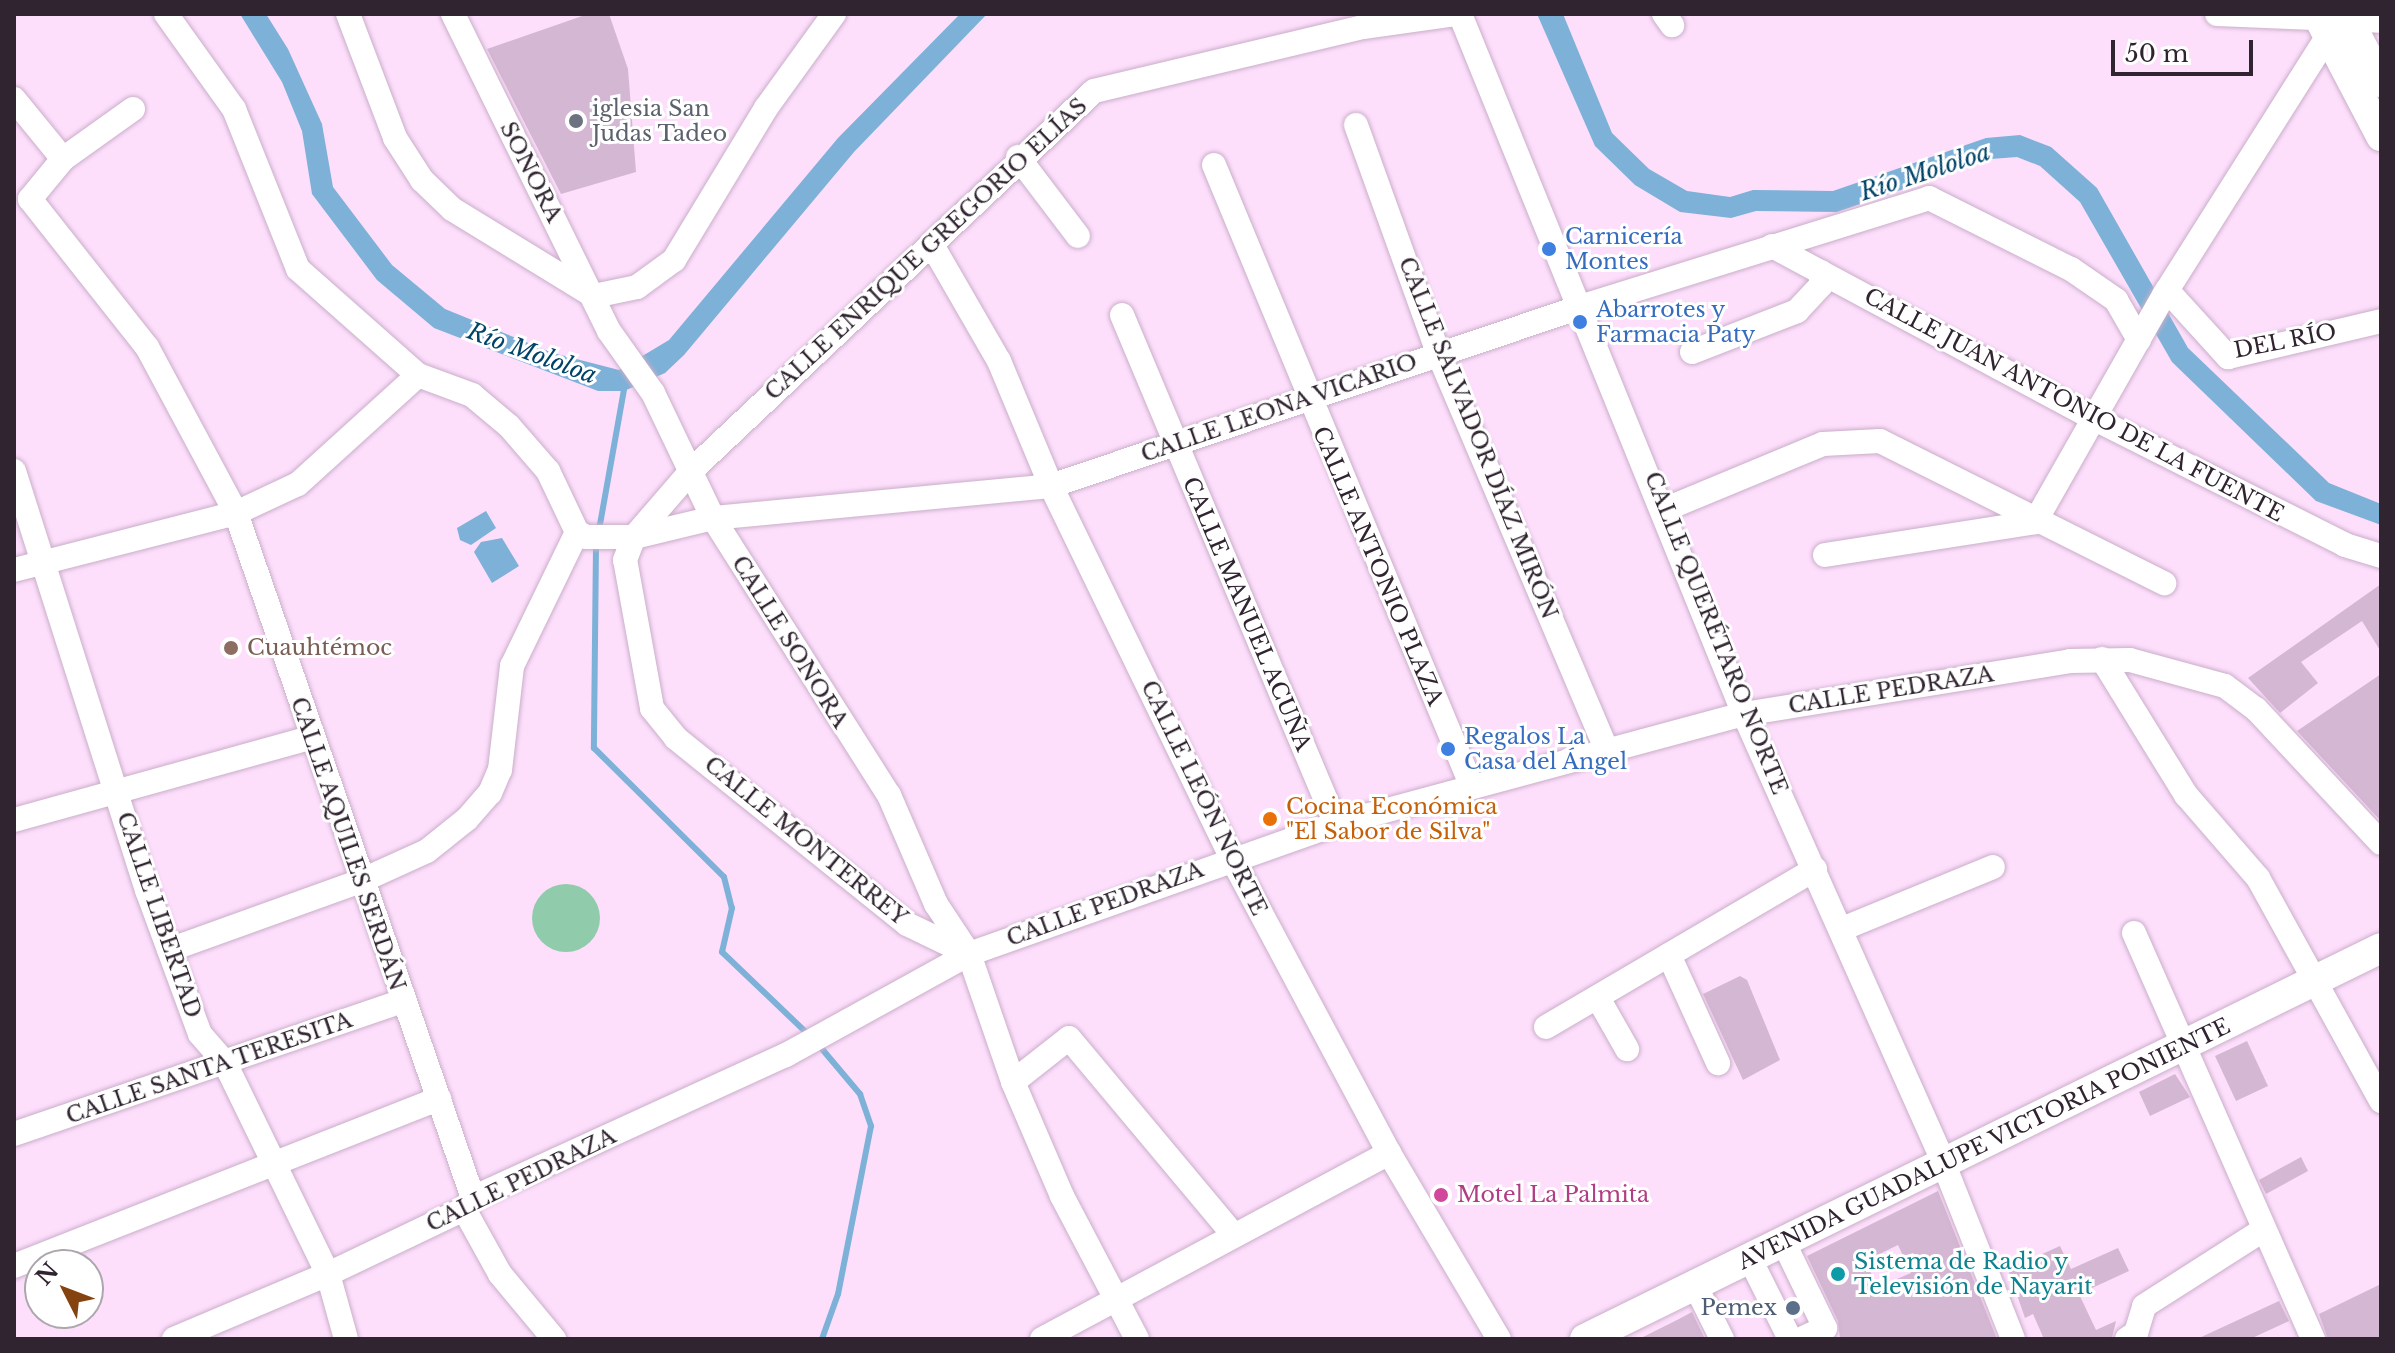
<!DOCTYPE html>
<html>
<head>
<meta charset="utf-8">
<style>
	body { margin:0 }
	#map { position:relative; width:2395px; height:1353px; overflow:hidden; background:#fddffc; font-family:"Libre Baskerville",serif }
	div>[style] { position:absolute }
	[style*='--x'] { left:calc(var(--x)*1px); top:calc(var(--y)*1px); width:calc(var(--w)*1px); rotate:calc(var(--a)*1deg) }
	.green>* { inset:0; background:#90cbac }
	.round { border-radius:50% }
	.water>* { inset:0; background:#7db1d8 }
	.stream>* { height:6px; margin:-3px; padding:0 3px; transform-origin:3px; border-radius:3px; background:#7db1d8 }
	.building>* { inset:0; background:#d4b7d3 }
	.roads { filter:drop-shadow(0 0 2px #caaec9) drop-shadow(0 0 2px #caaec9) }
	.minor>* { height:24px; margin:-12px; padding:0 12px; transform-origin:12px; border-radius:12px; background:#fff }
	.major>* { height:30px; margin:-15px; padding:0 15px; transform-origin:15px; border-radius:15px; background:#fff }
	.dots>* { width:22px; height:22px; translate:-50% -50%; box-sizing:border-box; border:4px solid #fff; border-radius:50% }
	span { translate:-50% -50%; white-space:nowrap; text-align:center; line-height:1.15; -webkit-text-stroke:6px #fff; paint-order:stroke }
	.worship-label { font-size:22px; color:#5b616d }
	.left { translate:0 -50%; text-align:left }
	.street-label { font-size:22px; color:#2f242f }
	.shop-label { font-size:22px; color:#366cbe }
	.education-label { font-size:22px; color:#785e54 }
	.food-label { font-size:22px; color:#c56008 }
	.hotel-label { font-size:22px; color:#b23c85 }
	.culture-label { font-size:22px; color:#0d838f }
	.service-label { font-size:22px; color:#4e5e75 }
	.right { translate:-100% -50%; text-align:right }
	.water-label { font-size:24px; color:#004469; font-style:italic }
	.frame { position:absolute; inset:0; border:16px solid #2f242f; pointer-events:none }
	.north { position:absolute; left:24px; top:1249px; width:80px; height:80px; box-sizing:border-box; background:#fff; border:2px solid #aca7ac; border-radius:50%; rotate:312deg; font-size:22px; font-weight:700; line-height:32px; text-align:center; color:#2f242f }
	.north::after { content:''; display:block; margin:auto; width:28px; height:36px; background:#854310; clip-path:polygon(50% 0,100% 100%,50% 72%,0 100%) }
	.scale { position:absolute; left:2111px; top:40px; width:142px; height:36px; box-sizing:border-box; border:4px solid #2f242f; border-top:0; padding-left:10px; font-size:24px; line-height:28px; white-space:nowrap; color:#2f242f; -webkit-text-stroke:6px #fff; paint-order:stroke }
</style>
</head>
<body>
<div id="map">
	<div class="green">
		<div class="round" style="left:532px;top:884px;width:68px;height:68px"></div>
	</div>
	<div class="water">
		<div style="clip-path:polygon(240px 14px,266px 14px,288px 49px,322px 124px,333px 187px,392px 265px,445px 309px,553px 353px,619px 370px,669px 340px,838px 138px,960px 14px,987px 14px,854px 152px,684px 355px,665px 373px,624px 391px,598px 391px,434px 328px,377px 280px,312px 194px,302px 131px,282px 82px)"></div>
		<div style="clip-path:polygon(1537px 14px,1563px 14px,1612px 133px,1649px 169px,1687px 191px,1730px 197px,1753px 190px,1833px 191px,1986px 138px,2020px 135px,2051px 147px,2097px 188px,2188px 348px,2329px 483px,2381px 504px,2381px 525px,2316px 501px,2172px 362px,2080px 202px,2040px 166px,2017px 157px,1991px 159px,1837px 212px,1756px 211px,1731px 218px,1680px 212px,1635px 185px,1595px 146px)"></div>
		<div style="clip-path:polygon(486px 511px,496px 528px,471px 545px,460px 540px,457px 528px)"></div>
		<div style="clip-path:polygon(502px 538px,519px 566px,492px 583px,474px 552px,481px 542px)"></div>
	</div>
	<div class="stream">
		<div style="--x:599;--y:530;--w:148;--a:-79.9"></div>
		<div style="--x:596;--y:545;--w:203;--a:90.6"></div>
		<div style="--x:594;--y:748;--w:183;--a:44.8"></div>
		<div style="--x:724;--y:877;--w:32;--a:76"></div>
		<div style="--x:732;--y:908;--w:45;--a:102.8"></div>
		<div style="--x:722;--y:952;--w:120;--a:43.7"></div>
		<div style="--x:817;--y:1043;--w:67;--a:49.9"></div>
		<div style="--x:860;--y:1094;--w:34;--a:71"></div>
		<div style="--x:871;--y:1126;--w:171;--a:101.1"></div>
		<div style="--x:838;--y:1294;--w:48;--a:109.6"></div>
	</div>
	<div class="building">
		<div style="clip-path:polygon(588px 14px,609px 14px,628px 69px,636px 172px,561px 194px,487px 49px)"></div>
		<div style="clip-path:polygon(2381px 584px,2381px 652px,2362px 621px,2301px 662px,2318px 683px,2280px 713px,2248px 678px)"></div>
		<div style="clip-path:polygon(2381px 674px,2381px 821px,2297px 731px)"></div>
		<div style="clip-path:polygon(1740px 976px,1747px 980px,1780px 1060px,1743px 1080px,1703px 994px)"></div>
		<div style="clip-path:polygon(2247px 1041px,2268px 1086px,2236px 1101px,2215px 1056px)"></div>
		<div style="clip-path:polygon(2175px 1074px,2190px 1097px,2150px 1116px,2139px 1092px)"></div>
		<div style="clip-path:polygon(2301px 1157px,2308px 1171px,2266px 1194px,2259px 1180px)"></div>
		<div style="clip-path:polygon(evenodd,1938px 1191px,1997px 1339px,1840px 1339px,1838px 1321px,1807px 1256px,1938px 1191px,1898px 1245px,1911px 1273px,1878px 1287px,1865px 1261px,1898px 1245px)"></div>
		<div style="clip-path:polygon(2060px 1246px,2071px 1269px,2118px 1248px,2129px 1271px,2079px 1294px,2096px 1330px,2116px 1321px,2112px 1338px,2044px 1339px,2033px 1314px,2025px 1318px,2008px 1269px)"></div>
		<div style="clip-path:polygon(2381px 1284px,2381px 1339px,2328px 1339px,2319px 1314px)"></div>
		<div style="clip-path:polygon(2279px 1301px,2289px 1321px,2250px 1339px,2197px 1339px)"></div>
		<div style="clip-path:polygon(1692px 1312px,1705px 1339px,1639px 1339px,1677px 1320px)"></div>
	</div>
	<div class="roads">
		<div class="minor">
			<div style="--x:166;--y:14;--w:117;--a:54.4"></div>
			<div style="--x:234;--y:109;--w:172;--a:68.2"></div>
			<div style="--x:298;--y:269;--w:160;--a:41.5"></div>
			<div style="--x:418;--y:375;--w:58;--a:20.3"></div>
			<div style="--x:472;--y:395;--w:48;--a:40"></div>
			<div style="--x:509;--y:426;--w:60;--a:49.1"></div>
			<div style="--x:548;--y:471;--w:68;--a:64.6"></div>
			<div style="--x:577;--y:532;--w:10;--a:29"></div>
			<div style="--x:586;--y:537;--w:48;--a:0"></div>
			<div style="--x:634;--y:537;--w:81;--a:-13.5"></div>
			<div style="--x:713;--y:518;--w:340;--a:-5.4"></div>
			<div style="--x:1051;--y:486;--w:558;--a:-18.69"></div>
			<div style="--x:1580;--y:307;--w:366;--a:-17.3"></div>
			<div style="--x:1929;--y:198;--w:159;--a:26.6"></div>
			<div style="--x:2071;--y:269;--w:55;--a:34.6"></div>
			<div style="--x:2116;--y:300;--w:46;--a:60.1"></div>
			<div style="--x:348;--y:14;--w:133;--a:69.2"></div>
			<div style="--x:395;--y:138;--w:50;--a:57.3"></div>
			<div style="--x:422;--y:180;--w:42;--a:44"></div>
			<div style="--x:452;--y:209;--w:167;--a:31.5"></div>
			<div style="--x:594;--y:296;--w:44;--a:-11.8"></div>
			<div style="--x:637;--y:287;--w:46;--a:-36.1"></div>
			<div style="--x:674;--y:260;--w:178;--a:-58.8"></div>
			<div style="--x:766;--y:108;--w:116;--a:-54.1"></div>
			<div style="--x:453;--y:14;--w:353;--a:63.8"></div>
			<div style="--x:609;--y:331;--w:76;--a:54.6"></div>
			<div style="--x:653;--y:393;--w:139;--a:64.4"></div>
			<div style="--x:713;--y:518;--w:328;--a:57.6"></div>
			<div style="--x:889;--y:795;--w:119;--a:66.7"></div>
			<div style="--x:936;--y:904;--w:60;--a:56.6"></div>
			<div style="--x:969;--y:954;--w:135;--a:71"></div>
			<div style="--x:1013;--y:1082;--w:124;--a:66.7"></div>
			<div style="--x:1062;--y:1196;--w:161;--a:62.3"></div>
			<div style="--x:1460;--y:14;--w:755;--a:67.92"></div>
			<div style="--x:1744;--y:714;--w:490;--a:66"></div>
			<div style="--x:1943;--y:1162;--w:190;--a:68.4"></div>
			<div style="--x:1664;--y:14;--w:14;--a:54"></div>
			<div style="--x:2217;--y:14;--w:164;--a:2.4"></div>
			<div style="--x:14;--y:99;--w:77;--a:50.8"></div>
			<div style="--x:63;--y:159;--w:52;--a:129.5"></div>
			<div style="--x:30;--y:199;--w:189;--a:51.7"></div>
			<div style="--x:147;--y:347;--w:188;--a:61.8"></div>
			<div style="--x:236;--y:513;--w:725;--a:70.92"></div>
			<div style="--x:1356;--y:125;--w:245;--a:70.2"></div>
			<div style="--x:1439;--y:355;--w:428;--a:67"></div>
			<div style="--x:1018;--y:157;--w:99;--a:52.8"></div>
			<div style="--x:63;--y:159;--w:86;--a:-35.5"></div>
			<div style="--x:1214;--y:165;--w:673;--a:67.47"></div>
			<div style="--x:932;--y:245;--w:134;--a:60"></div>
			<div style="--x:999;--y:361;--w:135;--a:67.4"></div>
			<div style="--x:1051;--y:486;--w:412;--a:64.1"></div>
			<div style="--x:1231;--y:857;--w:336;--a:61.9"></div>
			<div style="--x:1389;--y:1153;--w:216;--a:59.4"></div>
			<div style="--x:1772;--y:246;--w:366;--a:28.2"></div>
			<div style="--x:2095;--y:419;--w:280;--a:26.7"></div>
			<div style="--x:2345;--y:545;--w:38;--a:17"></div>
			<div style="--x:2167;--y:290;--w:91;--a:47.7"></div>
			<div style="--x:2228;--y:357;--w:157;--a:-13.2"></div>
			<div style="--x:1122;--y:315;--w:552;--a:67.2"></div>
			<div style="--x:1692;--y:352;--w:113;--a:-21.3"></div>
			<div style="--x:1797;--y:311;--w:35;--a:-47"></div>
			<div style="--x:1821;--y:285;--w:13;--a:-90"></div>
			<div style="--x:14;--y:471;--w:440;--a:72.4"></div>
			<div style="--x:147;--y:890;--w:153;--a:69.8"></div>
			<div style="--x:200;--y:1034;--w:38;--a:49"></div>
			<div style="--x:225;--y:1063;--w:235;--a:64"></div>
			<div style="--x:328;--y:1274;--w:67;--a:74.5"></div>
			<div style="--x:1666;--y:509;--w:170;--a:-22.5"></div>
			<div style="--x:1823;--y:444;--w:57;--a:-3"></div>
			<div style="--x:1880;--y:441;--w:318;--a:26.6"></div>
			<div style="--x:1825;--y:555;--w:213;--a:-8.9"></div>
			<div style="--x:2035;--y:522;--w:261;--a:-60.4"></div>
			<div style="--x:2164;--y:295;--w:322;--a:-57.7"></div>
			<div style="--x:14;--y:570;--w:229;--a:-14.4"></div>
			<div style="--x:236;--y:513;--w:68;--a:-25.1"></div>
			<div style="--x:298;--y:484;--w:162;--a:-42.2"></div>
			<div style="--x:2102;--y:659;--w:160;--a:58.3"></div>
			<div style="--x:2186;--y:795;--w:110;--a:49.1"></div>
			<div style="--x:2258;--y:878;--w:255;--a:61.1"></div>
			<div style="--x:14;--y:820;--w:307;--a:-15.5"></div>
			<div style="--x:1842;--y:929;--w:163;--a:-22.3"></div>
			<div style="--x:2134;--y:933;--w:444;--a:66.2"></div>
			<div style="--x:169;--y:950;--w:206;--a:-19.8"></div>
			<div style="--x:363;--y:880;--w:70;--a:-24.4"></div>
			<div style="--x:427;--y:851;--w:51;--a:-38.7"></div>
			<div style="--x:467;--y:819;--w:35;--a:-49"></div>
			<div style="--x:490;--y:793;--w:25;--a:-67"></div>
			<div style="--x:500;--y:770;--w:105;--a:-83.4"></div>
			<div style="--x:512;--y:666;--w:149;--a:-64.1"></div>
			<div style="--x:969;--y:954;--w:69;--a:-154.2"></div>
			<div style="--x:907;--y:924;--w:297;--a:-141.2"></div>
			<div style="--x:676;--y:738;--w:38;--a:-129"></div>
			<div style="--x:652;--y:708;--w:150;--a:-100.3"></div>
			<div style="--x:625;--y:560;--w:25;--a:-69"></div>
			<div style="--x:634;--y:537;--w:89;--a:-49.1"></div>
			<div style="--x:692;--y:470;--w:552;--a:-43.31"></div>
			<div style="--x:1094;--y:91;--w:277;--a:-13.4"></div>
			<div style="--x:1363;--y:27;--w:95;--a:-7.9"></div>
			<div style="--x:1669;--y:955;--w:119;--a:65.6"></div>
			<div style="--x:1598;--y:998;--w:59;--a:60.4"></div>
			<div style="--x:1546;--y:1027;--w:312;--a:-30.4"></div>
			<div style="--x:1013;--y:1082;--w:71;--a:-38.2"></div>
			<div style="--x:1069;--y:1038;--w:257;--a:50.1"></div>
			<div style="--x:14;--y:1134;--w:411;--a:-18.9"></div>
			<div style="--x:464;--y:1209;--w:74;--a:61"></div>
			<div style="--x:500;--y:1274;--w:85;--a:50.3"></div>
			<div style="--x:1783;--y:1241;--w:97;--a:64.2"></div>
			<div style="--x:1825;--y:1328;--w:26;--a:155"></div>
			<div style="--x:1749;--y:1257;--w:92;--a:63.4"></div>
			<div style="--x:14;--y:1266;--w:457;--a:-21.5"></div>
			<div style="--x:1694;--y:1283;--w:63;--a:63.4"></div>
			<div style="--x:174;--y:1339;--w:167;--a:-22.9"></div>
			<div style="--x:328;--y:1274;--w:151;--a:-25.5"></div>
			<div style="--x:464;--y:1209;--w:14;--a:-51"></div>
			<div style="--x:473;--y:1198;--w:344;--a:-24.6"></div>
			<div style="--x:786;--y:1055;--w:209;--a:-28.9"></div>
			<div style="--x:969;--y:954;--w:389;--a:-19.5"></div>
			<div style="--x:1336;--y:824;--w:423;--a:-15.1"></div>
			<div style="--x:1744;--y:714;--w:330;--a:-9.2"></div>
			<div style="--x:2070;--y:661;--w:60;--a:-1"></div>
			<div style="--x:2130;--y:660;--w:98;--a:15.3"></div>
			<div style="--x:2225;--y:686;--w:39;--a:37"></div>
			<div style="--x:2256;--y:709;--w:183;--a:47"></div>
			<div style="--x:1042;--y:1339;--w:394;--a:-28.2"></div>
			<div style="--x:2127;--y:1339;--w:11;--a:-34"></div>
			<div style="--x:2136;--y:1333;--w:28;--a:-73"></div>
			<div style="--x:2144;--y:1306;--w:141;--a:-32.6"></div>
		</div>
		<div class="major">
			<div style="--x:2317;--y:14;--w:138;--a:62.3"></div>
			<div style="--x:2345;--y:14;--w:77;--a:62.1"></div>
			<div style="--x:1585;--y:1339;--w:887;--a:-26.16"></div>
		</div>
	</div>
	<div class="dots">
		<div style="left:576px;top:121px;background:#6b7280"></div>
		<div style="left:1549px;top:249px;background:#3f7fe0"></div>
		<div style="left:1580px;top:322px;background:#3f7fe0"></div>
		<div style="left:231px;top:648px;background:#8d6e63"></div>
		<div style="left:1448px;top:749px;background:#3f7fe0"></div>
		<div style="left:1270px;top:819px;background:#e8710a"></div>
		<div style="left:1441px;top:1195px;background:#d1479c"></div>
		<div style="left:1838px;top:1274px;background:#0f9aa8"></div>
		<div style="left:1793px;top:1308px;background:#5c6f8a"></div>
	</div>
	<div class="worship-label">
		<span class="left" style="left:592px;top:121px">iglesia San<br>Judas Tadeo</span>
	</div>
	<div class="street-label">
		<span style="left:531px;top:172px;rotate:63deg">SONORA</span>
		<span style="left:926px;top:249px;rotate:-43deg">CALLE ENRIQUE GREGORIO ELÍAS</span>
		<span style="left:2285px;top:341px;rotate:-11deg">DEL RÍO</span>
		<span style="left:2074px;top:405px;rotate:28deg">CALLE JUAN ANTONIO DE LA FUENTE</span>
		<span style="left:1279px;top:408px;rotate:-19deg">CALLE LEONA VICARIO</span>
		<span style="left:1478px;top:438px;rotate:68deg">CALLE SALVADOR DÍAZ MIRÓN</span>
		<span style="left:1378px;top:566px;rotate:67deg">CALLE ANTONIO PLAZA</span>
		<span style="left:1247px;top:614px;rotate:67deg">CALLE MANUEL ACUÑA</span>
		<span style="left:1716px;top:633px;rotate:68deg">CALLE QUERÉTARO NORTE</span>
		<span style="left:790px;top:642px;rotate:58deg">CALLE SONORA</span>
		<span style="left:1891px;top:690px;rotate:-9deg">CALLE PEDRAZA</span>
		<span style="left:1204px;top:798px;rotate:64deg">CALLE LEÓN NORTE</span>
		<span style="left:806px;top:841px;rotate:39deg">CALLE MONTERREY</span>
		<span style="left:348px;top:844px;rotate:71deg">CALLE AQUILES SERDÁN</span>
		<span style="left:1105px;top:904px;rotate:-20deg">CALLE PEDRAZA</span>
		<span style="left:159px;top:915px;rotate:71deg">CALLE LIBERTAD</span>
		<span style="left:209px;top:1068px;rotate:-19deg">CALLE SANTA TERESITA</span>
		<span style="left:1984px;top:1144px;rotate:-26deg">AVENIDA GUADALUPE VICTORIA PONIENTE</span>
		<span style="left:521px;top:1180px;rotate:-26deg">CALLE PEDRAZA</span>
	</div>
	<div class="shop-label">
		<span class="left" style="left:1565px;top:249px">Carnicería<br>Montes</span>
		<span class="left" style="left:1596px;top:322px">Abarrotes y<br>Farmacia Paty</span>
		<span class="left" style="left:1464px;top:749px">Regalos La<br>Casa del Ángel</span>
	</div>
	<div class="education-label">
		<span class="left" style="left:247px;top:648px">Cuauhtémoc</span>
	</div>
	<div class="food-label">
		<span class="left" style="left:1286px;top:819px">Cocina Económica<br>"El Sabor de Silva"</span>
	</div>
	<div class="hotel-label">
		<span class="left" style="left:1457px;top:1195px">Motel La Palmita</span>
	</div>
	<div class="culture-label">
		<span class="left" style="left:1854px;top:1274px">Sistema de Radio y<br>Televisión de Nayarit</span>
	</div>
	<div class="service-label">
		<span class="right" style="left:1777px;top:1308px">Pemex</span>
	</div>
	<div class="water-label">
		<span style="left:1925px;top:172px;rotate:-18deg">Río Mololoa</span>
		<span style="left:532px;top:353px;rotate:20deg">Río Mololoa</span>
	</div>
	<div class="frame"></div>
	<div class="north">N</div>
	<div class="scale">50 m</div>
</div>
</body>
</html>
